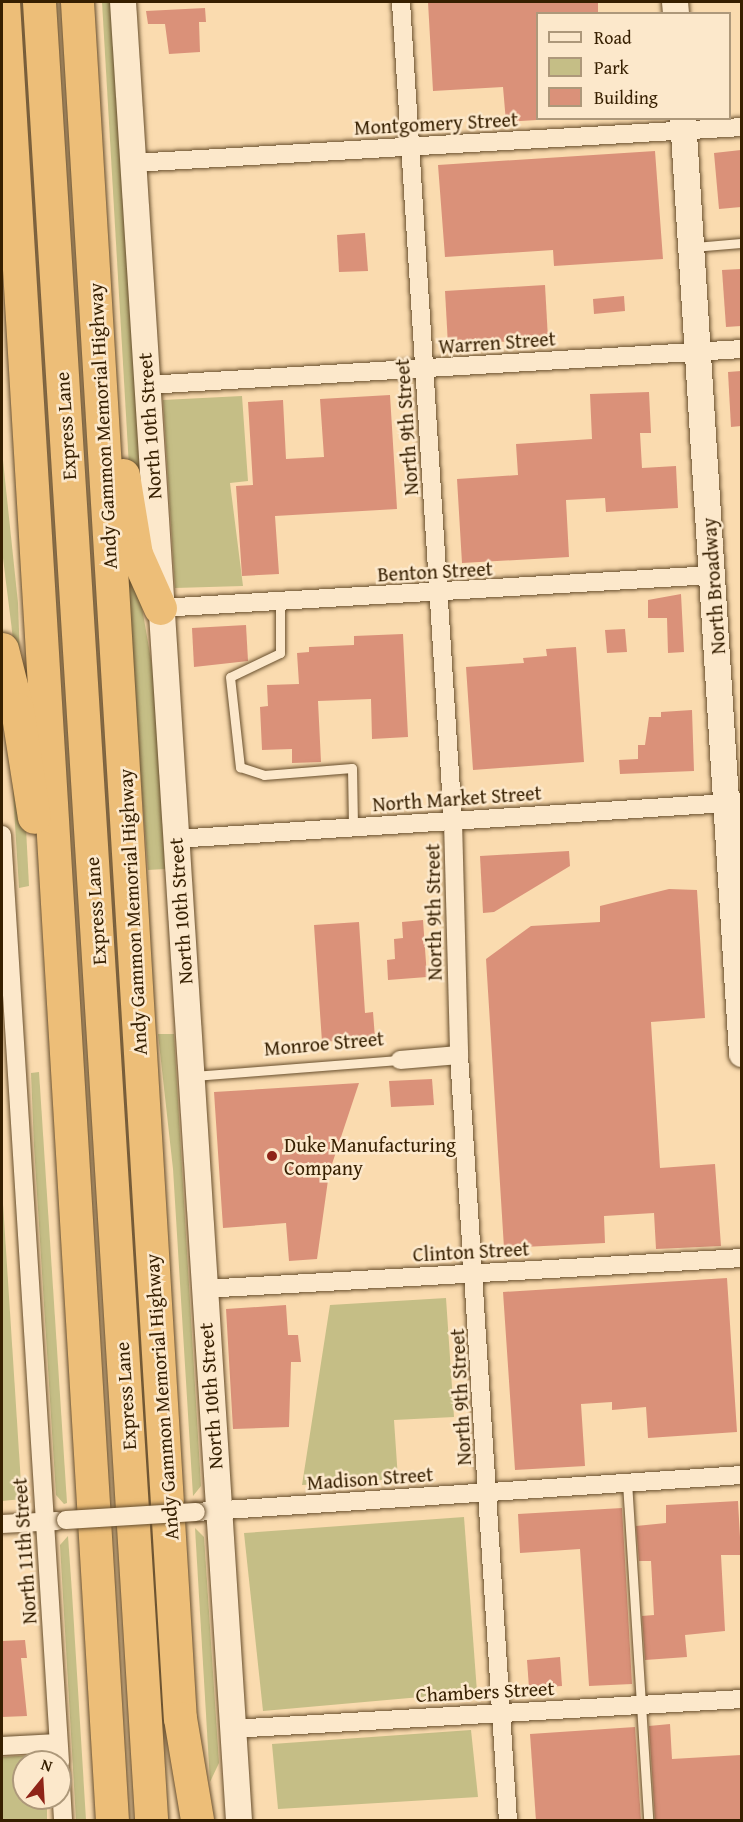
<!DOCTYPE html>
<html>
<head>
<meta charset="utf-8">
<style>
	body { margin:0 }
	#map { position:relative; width:743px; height:1822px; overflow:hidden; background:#fadbaf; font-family:"Gentium Book Plus",serif }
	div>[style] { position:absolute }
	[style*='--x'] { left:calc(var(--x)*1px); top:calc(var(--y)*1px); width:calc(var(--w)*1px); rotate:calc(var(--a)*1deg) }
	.green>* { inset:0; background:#c5be86 }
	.building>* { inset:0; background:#da9179 }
	.roads { filter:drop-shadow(0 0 2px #674e2c) drop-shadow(0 0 2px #674e2c) }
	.lane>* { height:9px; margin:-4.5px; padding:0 4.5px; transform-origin:4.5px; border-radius:4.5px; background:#fce8cb }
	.street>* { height:18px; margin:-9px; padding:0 9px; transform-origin:9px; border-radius:9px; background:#fce8cb }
	.secondary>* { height:26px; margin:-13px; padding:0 13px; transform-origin:13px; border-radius:13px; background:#fce8cb }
	.highway>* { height:33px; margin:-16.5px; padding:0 16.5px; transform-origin:16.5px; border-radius:16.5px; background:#edbe78 }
	.bridges { filter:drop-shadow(0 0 2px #674e2c) drop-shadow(0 0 2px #674e2c) }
	.street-bridge>* { height:18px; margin:-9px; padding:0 9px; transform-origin:9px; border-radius:9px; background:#fce8cb }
	.dots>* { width:16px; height:16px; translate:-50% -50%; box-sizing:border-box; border:3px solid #fce8cb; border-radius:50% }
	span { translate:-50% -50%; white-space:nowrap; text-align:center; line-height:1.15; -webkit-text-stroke:5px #fce8cb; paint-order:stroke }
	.street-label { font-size:20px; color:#361f00 }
	.poi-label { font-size:20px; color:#361f00 }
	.left { translate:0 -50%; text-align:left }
	.frame { position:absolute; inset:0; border:3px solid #361f00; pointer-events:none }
	.legend { position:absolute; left:536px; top:12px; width:195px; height:108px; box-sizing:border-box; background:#fce8cb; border:2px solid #ad987a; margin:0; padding:8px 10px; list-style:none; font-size:18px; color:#361f00 }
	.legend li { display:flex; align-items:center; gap:12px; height:30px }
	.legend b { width:30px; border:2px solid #ad987a }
	.north { position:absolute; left:12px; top:1750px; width:60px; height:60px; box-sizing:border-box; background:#fce8cb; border:2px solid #ad987a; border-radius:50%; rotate:18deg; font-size:16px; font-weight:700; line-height:24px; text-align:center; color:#361f00 }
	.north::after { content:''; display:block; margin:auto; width:21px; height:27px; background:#8f2418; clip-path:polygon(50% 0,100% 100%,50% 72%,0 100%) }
</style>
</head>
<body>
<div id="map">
	<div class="green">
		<div style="clip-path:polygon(102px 2px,112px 2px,145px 528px,130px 484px)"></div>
		<div style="clip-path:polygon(242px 396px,248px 481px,230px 483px,243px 586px,175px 588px,163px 400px)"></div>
		<div style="clip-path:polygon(2px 451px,18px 603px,20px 660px,15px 655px,2px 550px)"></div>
		<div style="clip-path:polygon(123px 550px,136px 573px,154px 677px,165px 869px,148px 870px)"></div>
		<div style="clip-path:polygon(8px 711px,25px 809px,29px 886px,19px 888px)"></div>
		<div style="clip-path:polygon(158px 1034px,174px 1034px,201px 1486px,193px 1496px,173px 1169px)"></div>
		<div style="clip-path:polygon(39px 1072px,67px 1503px,64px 1504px,56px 1495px,34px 1146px,31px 1073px)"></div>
		<div style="clip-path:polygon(2px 1188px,22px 1499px,2px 1501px)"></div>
		<div style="clip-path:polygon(446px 1298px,454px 1417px,394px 1420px,398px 1479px,302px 1485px,330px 1305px)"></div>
		<div style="clip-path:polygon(464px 1517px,477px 1692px,263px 1711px,244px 1533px)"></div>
		<div style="clip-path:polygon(195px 1528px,204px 1537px,219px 1763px,210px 1782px)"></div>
		<div style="clip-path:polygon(68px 1536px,72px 1593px,86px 1820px,76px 1820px,60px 1545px)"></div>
		<div style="clip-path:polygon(471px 1730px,478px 1797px,278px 1809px,272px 1744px)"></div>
		<div style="clip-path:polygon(35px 1755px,36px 1762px,45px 1762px,24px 1762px,24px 1798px,47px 1798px,47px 1820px,2px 1820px,2px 1757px)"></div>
	</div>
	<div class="building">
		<div style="clip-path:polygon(428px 2px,598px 2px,598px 14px,537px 14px,537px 120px,506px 122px,503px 87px,433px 91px)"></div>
		<div style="clip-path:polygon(205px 8px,206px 22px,199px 22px,200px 52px,169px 54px,165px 24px,148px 24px,146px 11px)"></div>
		<div style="clip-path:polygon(741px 150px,741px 207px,719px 209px,714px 153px)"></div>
		<div style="clip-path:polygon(655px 151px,663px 259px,554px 266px,553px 250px,445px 257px,438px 165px)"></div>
		<div style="clip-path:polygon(365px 233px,368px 271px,339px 272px,337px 235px)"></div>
		<div style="clip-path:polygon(741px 269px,741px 326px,726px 327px,722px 270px)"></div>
		<div style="clip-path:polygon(545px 285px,548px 339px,448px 345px,445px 291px)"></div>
		<div style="clip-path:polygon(624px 296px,625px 311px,594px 314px,593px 299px)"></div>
		<div style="clip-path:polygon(741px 371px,741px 426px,731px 427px,728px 372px)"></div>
		<div style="clip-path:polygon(649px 392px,651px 433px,640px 433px,642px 468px,676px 466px,678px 508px,606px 512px,605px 498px,566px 500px,569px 557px,462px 563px,457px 479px,518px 475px,516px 444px,592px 439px,590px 394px)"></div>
		<div style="clip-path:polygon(390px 395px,397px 509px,275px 516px,279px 574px,242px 576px,236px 486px,253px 485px,248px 402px,283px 400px,286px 459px,324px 457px,320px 399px)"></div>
		<div style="clip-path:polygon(681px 594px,684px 652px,668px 653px,667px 618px,648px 618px,648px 600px)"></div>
		<div style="clip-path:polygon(246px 625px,248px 661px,194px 667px,192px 628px)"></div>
		<div style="clip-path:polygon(625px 629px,627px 652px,607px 653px,605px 630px)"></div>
		<div style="clip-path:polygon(403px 634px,408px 737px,372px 739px,371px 699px,318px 701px,321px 762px,292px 763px,292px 749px,262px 750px,260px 707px,268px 706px,267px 685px,299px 684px,297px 653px,309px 652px,309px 647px,354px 645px,354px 636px)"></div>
		<div style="clip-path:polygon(576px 647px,584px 762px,473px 770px,466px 667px,524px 663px,523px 658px,547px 656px,546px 649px)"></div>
		<div style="clip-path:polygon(692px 710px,694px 771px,620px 774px,619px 760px,638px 759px,638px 745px,645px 745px,649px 717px,661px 717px,661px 712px)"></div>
		<div style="clip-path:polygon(569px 851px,570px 866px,494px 912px,483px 913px,480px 856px)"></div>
		<div style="clip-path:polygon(669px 889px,697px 890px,705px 1018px,651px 1022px,660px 1168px,715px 1164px,721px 1246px,656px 1249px,654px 1213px,604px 1216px,605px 1243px,504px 1248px,486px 959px,531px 926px,600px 922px,600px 906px)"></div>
		<div style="clip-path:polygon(423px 920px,427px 977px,388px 980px,387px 960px,395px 959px,394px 939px,403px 938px,402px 922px)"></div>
		<div style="clip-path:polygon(359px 922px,365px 1013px,373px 1012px,375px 1038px,322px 1042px,314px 925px)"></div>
		<div style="clip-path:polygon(432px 1079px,434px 1105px,391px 1107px,389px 1081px)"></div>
		<div style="clip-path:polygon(359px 1083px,329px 1173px,317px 1259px,289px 1261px,286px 1223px,223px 1228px,214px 1092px)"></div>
		<div style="clip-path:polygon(727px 1278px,737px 1432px,648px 1438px,646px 1407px,612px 1410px,612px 1402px,581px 1404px,585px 1466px,515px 1470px,503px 1292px)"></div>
		<div style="clip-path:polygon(286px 1305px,288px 1335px,298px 1335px,301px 1362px,291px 1362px,289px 1427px,233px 1429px,226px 1309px)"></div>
		<div style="clip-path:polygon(738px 1501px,741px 1555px,721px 1555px,725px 1631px,685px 1635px,687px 1657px,645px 1660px,642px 1616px,654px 1615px,651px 1561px,639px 1561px,636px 1526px,666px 1523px,666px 1505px)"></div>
		<div style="clip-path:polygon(622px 1508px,632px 1684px,589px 1686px,580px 1549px,520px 1553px,518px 1514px)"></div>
		<div style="clip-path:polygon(25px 1640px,27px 1658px,21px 1658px,27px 1716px,2px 1717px,2px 1641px)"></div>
		<div style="clip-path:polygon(560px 1657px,562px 1686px,529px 1688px,527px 1660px)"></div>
		<div style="clip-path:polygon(670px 1724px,672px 1759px,741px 1755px,741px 1821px,655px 1821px,649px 1726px)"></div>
		<div style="clip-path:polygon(635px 1727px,641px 1821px,536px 1821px,530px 1734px)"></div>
	</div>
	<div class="roads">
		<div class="lane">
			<div style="--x:694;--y:247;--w:48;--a:-4.8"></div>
			<div style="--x:280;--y:602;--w:51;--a:90"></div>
			<div style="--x:280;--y:653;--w:55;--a:154.4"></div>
			<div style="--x:230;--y:677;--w:91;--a:83.7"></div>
			<div style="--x:240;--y:767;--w:25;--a:18"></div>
			<div style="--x:264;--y:775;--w:88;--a:-4.5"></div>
			<div style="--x:352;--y:768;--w:60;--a:89"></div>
			<div style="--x:195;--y:1076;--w:206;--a:-4.5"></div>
			<div style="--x:627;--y:1482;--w:339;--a:86.4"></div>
		</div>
		<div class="street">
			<div style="--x:401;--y:2;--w:821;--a:86.37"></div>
			<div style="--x:453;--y:821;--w:234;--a:88.5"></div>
			<div style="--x:459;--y:1055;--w:767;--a:86.34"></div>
			<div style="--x:133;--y:163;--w:610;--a:-3.38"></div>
			<div style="--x:147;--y:385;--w:596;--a:-3.46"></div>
			<div style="--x:160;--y:608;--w:554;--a:-3.42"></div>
			<div style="--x:2;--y:835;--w:929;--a:86.42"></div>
			<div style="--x:175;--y:839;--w:568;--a:-3.73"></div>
			<div style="--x:400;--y:1060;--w:59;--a:-4.8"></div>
			<div style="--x:203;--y:1289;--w:540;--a:-3.29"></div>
			<div style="--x:196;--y:1512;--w:547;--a:-3.88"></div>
			<div style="--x:2;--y:1524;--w:55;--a:-3.1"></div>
			<div style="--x:231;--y:1729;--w:512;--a:-3.36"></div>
			<div style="--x:2;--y:1746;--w:56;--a:-3.1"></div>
			<div style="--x:60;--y:1769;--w:51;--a:86.6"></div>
		</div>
		<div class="secondary">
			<div style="--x:123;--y:2;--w:1822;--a:86.35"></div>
			<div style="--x:675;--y:2;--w:12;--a:85"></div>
			<div style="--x:683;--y:118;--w:938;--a:86.39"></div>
		</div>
		<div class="highway">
			<div style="--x:3;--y:2;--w:1821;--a:86.57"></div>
			<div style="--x:39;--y:2;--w:1821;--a:86.47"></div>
			<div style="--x:77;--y:2;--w:1719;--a:86.57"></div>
			<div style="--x:180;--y:1718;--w:103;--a:80.5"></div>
			<div style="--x:123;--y:475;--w:80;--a:80.7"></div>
			<div style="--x:136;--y:554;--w:59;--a:66"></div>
			<div style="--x:2;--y:649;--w:62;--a:76"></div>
			<div style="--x:17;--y:709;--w:109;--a:81.1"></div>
		</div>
	</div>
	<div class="bridges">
		<div class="street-bridge">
			<div style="--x:66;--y:1520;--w:130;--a:-3.5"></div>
		</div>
	</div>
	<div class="dots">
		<div style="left:272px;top:1156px;background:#8f2418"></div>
	</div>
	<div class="street-label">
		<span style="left:436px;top:123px;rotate:-3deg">Montgomery Street</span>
		<span style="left:497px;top:342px;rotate:-4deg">Warren Street</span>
		<span style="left:65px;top:426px;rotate:-94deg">Express Lane</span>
		<span style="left:102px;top:426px;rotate:-93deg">Andy Gammon Memorial Highway</span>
		<span style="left:149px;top:426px;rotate:-94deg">North 10th Street</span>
		<span style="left:406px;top:427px;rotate:-94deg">North 9th Street</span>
		<span style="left:435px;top:571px;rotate:-3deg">Benton Street</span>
		<span style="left:713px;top:586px;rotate:-94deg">North Broadway</span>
		<span style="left:457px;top:798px;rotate:-4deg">North Market Street</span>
		<span style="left:95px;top:911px;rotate:-94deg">Express Lane</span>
		<span style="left:180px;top:911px;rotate:-94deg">North 10th Street</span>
		<span style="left:132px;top:912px;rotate:-93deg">Andy Gammon Memorial Highway</span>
		<span style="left:433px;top:912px;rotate:-91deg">North 9th Street</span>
		<span style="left:324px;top:1043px;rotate:-5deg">Monroe Street</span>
		<span style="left:471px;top:1251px;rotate:-3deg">Clinton Street</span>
		<span style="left:125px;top:1396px;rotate:-94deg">Express Lane</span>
		<span style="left:210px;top:1396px;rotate:-94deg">North 10th Street</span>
		<span style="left:161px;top:1397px;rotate:-94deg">Andy Gammon Memorial Highway</span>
		<span style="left:460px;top:1397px;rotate:-93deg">North 9th Street</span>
		<span style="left:370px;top:1478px;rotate:-4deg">Madison Street</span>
		<span style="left:24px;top:1551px;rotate:-94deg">North 11th Street</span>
		<span style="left:485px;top:1691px;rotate:-3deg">Chambers Street</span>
	</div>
	<div class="poi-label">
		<span class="left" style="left:284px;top:1156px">Duke Manufacturing<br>Company</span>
	</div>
	<div class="frame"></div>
	<ul class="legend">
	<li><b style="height:8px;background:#fce8cb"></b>Road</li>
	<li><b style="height:16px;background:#c5be86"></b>Park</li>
	<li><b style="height:16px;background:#da9179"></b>Building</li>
	</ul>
	<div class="north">N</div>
</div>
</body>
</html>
